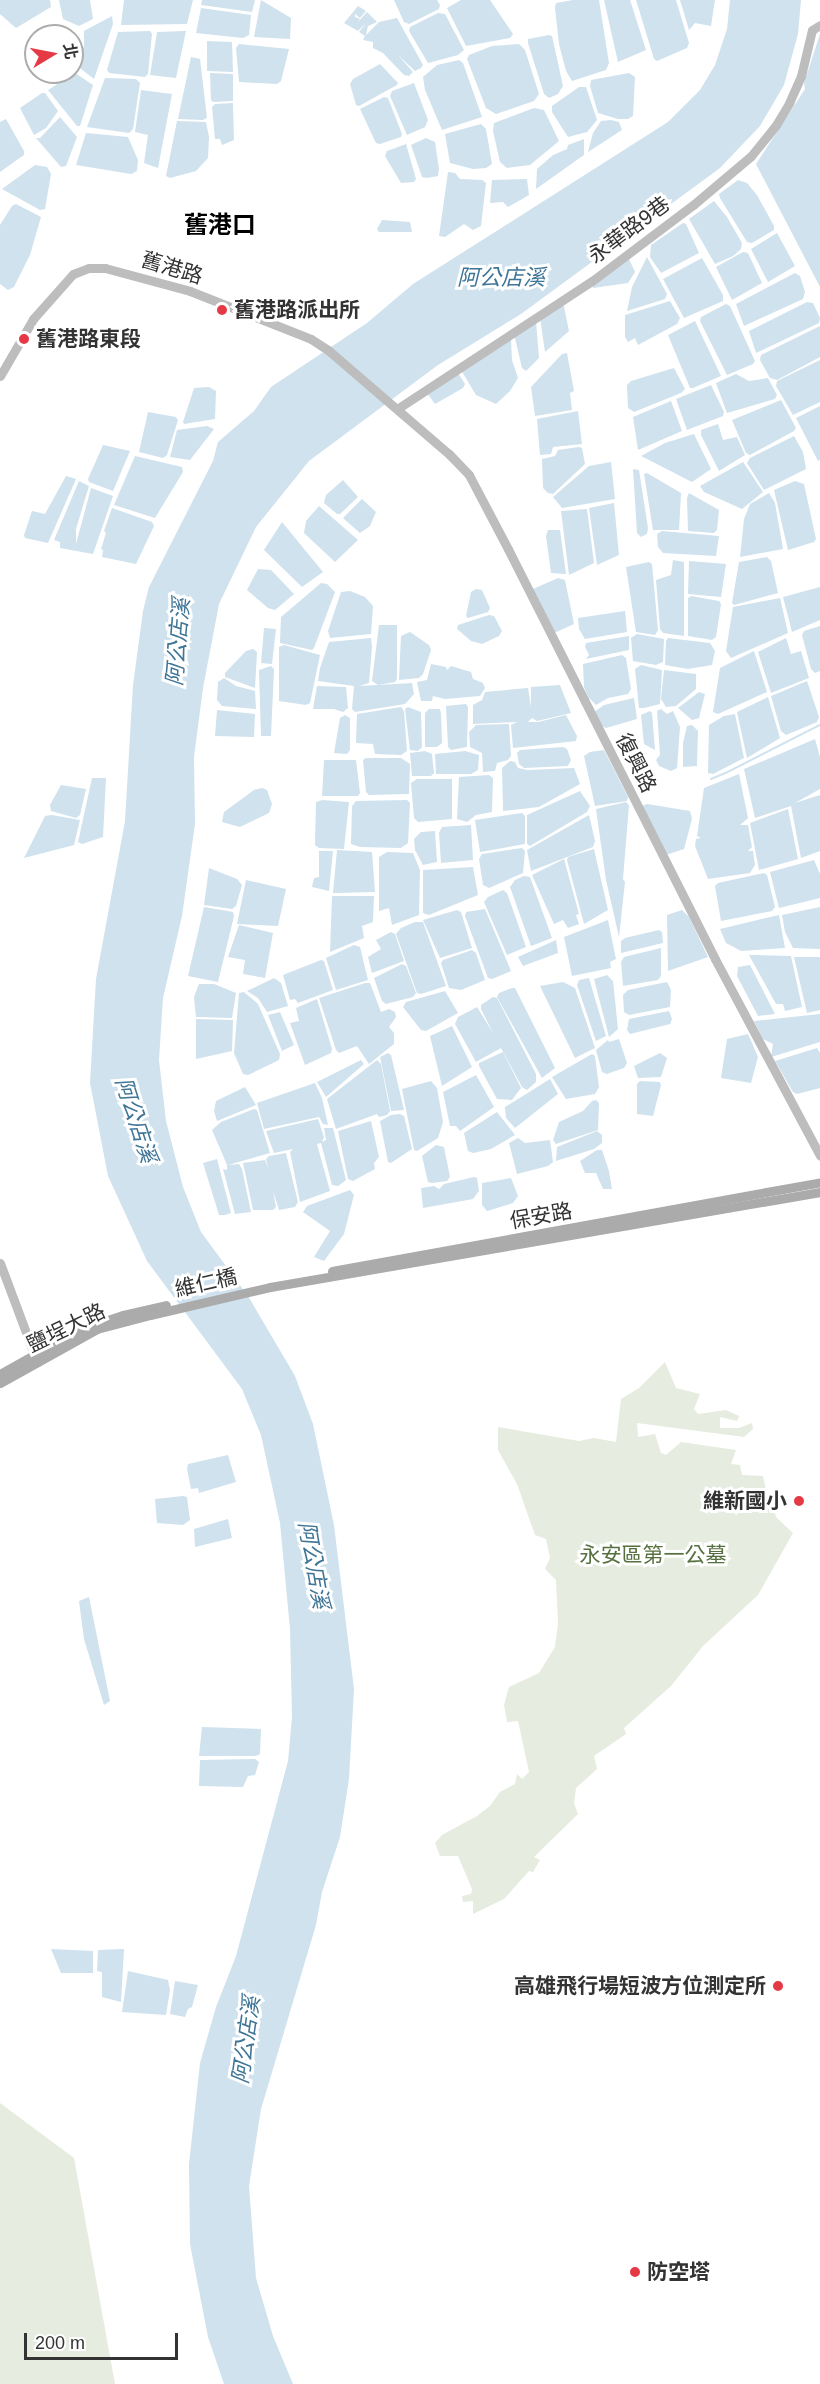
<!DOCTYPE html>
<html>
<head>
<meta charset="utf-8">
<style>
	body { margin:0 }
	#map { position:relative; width:820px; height:2384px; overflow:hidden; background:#fff; font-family:Helvetica,"Noto Sans TC",sans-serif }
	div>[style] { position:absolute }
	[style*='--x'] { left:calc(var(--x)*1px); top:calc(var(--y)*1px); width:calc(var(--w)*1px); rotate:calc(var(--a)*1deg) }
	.green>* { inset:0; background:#e6ecdf }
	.water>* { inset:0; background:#cfe2ee }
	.stream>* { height:1.5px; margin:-0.75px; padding:0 0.75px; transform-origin:0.75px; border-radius:0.75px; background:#cfe2ee }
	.secondary>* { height:9px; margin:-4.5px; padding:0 4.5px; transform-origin:4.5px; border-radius:4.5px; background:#bdbdbd }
	.primary>* { height:9px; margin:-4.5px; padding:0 4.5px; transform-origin:4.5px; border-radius:4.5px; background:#ababab }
	.dots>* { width:16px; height:16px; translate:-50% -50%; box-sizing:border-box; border:3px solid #fff; border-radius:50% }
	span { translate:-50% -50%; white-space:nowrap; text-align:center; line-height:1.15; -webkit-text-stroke:6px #fff; paint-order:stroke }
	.street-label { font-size:21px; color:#333 }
	.poi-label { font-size:21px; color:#333; font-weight:700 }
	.left { translate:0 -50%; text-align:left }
	.right { translate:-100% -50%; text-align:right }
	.park-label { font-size:21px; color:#56703f }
	.water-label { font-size:22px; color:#3f7597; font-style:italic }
	.quarter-label { font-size:24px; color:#000; font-weight:700 }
	.north { position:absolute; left:24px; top:24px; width:60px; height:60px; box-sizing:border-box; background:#fff; border:2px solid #adadad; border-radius:50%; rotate:80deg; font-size:16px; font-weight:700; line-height:24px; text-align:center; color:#333 }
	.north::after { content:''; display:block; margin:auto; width:21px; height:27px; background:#e63946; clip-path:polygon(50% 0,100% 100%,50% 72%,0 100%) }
	.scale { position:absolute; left:24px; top:2333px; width:154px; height:27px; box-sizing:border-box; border:3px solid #333; border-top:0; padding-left:8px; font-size:18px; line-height:21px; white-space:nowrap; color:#333; -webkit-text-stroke:4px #fff; paint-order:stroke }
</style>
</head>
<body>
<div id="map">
	<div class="green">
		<div style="clip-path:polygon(665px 1362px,676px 1388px,700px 1394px,694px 1409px,698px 1414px,726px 1410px,739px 1416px,737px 1421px,720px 1417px,720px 1428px,739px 1428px,752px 1423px,753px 1429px,744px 1437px,637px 1423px,638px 1437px,655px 1434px,661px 1453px,666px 1455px,681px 1442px,736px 1450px,731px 1464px,740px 1465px,742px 1475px,763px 1476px,768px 1500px,777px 1518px,793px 1533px,758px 1595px,703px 1646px,671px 1686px,624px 1728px,626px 1734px,594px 1756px,597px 1769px,576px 1788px,574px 1803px,578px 1814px,534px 1857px,540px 1860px,533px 1872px,529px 1871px,504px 1899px,473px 1914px,473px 1901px,463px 1902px,462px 1896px,471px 1894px,472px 1889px,458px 1856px,440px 1856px,435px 1843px,442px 1835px,477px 1816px,490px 1806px,500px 1792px,515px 1784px,517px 1774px,522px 1779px,529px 1772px,518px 1721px,507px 1722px,504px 1705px,509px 1687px,539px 1673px,555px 1647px,558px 1623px,556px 1580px,545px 1569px,550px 1558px,546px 1539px,535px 1535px,517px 1484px,498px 1450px,498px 1427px,579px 1441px,594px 1438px,616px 1442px,621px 1399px,639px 1388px)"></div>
		<div style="clip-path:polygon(0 2103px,74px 2158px,115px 2384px,0 2384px)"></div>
	</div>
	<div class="water">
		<div style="clip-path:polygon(0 0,50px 0,51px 7px,16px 28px,0 14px)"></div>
		<div style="clip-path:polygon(59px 0,90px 0,93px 19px,79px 26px,63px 19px)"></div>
		<div style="clip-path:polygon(124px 0,193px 0,187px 24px,121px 25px)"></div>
		<div style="clip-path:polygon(202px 0,255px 0,252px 12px,201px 5px)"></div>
		<div style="clip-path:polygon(261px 0,291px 18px,290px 39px,254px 37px)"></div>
		<div style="clip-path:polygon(394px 0,437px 0,440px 5px,439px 9px,409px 24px,404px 22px)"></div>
		<div style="clip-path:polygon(461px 0,490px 0,513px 34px,510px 38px,466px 46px,447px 8px)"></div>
		<div style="clip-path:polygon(573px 0,599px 0,609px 63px,606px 70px,572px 81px,566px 71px,559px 44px,555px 8px,556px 3px)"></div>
		<div style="clip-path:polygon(604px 0,630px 0,646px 50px,618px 62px)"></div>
		<div style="clip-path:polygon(636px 0,676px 0,689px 43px,687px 48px,657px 61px,654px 59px)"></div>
		<div style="clip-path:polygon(680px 0,715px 0,711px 26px,695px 23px,689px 30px)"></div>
		<div style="clip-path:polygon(730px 0,801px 0,798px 34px,784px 85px,760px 126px,720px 168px,521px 314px,438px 365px,309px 461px,256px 527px,219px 604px,203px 688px,194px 757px,195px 824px,182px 916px,163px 998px,159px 1060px,166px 1121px,183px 1187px,201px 1232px,248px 1296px,295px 1376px,313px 1424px,334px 1525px,354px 1689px,349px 1779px,340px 1837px,322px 1892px,316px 1925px,261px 2109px,249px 2186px,256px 2278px,273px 2336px,293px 2384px,224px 2384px,208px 2337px,190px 2244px,189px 2164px,200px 2063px,216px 2007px,236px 1956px,288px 1761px,292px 1717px,290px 1629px,280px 1523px,261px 1435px,242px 1389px,147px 1261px,108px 1176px,90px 1083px,96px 979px,125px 821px,133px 685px,143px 611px,149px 587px,213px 461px,218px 442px,254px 411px,271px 387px,367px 323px,413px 284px,668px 122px,700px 90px,715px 65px,727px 29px)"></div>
		<div style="clip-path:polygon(358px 6px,366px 11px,360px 18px,355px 14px,355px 17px,360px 19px,357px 23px,367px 12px,377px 22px,368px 26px,366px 35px,379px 22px,397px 18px,423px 65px,421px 68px,415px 71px,398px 55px,413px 72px,409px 76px,404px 75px,383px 53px,373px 48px,373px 42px,363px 40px,365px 36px,359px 32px,366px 23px,358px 31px,344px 23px)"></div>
		<div style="clip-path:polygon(201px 8px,251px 15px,249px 35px,243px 38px,196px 33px)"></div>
		<div style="clip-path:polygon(438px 13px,445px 14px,464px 50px,458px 55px,428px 63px,409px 31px,410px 27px)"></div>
		<div style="clip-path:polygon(112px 16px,113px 24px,94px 79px,76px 65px,77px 61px,72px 56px,84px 47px,84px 31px)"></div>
		<div style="clip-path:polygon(150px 31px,152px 34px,148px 74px,145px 77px,109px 73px,107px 70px,118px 32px)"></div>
		<div style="clip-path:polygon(186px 31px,176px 78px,150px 75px,157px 32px)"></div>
		<div style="clip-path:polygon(820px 34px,820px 287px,756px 164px,805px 89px,804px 83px)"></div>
		<div style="clip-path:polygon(549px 35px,552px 36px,554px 45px,563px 86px,558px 94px,549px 98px,544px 94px,528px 43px,528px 39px)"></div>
		<div style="clip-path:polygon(207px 41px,232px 42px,233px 72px,207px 71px)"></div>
		<div style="clip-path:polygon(239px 44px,289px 49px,281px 81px,277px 84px,239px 82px,236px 48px)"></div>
		<div style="clip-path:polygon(519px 44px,525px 50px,539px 94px,534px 101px,496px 114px,486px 108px,467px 59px,469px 55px,492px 46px)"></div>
		<div style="clip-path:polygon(191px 57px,200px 59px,207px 118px,203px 120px,178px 119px)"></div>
		<div style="clip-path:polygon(459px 60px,463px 63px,482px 117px,442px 130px,425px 90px,423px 77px,437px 65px)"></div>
		<div style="clip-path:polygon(380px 64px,398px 83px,397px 85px,359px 106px,356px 105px,350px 84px,353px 79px)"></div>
		<div style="clip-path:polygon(75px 73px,93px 85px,80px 126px,77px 126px,48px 90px)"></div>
		<div style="clip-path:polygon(210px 73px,233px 74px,233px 101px,213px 102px,211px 100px)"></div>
		<div style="clip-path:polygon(629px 73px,635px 77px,633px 116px,628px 119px,618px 119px,598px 113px,590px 86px,591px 80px)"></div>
		<div style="clip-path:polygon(105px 78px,136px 79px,140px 83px,133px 129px,129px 133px,87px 127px)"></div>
		<div style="clip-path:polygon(414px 83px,428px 120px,425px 127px,407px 135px,390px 96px,392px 91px)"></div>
		<div style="clip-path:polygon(579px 87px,586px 87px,597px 120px,587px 132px,568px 137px,552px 112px,552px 106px)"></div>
		<div style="clip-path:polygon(141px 90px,172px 94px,158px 168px,144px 163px,148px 135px,135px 132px)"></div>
		<div style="clip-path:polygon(42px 93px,45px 93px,58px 111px,46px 128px,34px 135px,20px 108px)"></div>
		<div style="clip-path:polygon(384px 97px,388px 98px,402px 134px,401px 137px,380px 144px,376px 143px,360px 109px)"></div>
		<div style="clip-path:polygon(233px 103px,234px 140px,222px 145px,220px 139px,215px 139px,212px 107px,215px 104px)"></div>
		<div style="clip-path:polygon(534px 108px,544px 110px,559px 141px,530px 165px,507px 168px,500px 162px,493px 131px,494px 123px)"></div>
		<div style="clip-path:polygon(60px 117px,77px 137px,66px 166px,61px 167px,36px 138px,40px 138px)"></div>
		<div style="clip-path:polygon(6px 119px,24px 151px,24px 155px,0 172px,0 122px)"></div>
		<div style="clip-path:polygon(611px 120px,619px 122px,622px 130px,588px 152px,593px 133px,601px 121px)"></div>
		<div style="clip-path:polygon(177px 121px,206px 122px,209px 137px,208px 158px,196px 171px,170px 178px,166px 176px)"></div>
		<div style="clip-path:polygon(481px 124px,486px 129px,492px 164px,486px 168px,473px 169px,450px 163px,445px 134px)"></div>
		<div style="clip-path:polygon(86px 133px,128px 137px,138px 160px,137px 171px,131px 174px,76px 165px)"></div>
		<div style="clip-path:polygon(426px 138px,435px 142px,439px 169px,438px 176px,427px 178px,422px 177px,411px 145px)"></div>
		<div style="clip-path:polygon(584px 139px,584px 155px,536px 189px,537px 169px,553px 155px,567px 149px,568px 145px)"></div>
		<div style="clip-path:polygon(406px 144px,416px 179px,414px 182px,401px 183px,385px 156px,387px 151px)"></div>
		<div style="clip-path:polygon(35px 165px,47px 167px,51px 174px,45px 209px,40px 210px,2px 189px)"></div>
		<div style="clip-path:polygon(448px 172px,455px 173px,460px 179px,482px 180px,486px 183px,481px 226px,473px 230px,464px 224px,445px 237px,439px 236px)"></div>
		<div style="clip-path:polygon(527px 179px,529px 195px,508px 207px,503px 202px,490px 203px,492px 180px)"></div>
		<div style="clip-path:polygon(738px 180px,747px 183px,757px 195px,774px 226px,774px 230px,752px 243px,747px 242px,720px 198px,719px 194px)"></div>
		<div style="clip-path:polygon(714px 201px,727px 217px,742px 243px,741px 249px,733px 256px,715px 264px,689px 219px)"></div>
		<div style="clip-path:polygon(16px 204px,41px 217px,30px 255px,14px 287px,8px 290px,0 284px,0 225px,12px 206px)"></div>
		<div style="clip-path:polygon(382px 220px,410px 222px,412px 232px,379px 232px,377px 229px)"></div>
		<div style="clip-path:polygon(683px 223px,686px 224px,699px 253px,661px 273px,650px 257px,651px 245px)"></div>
		<div style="clip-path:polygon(777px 233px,795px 266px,768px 282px,751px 249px)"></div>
		<div style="clip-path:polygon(743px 252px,748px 253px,762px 283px,732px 300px,716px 267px)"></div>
		<div style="clip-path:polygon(647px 257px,667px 294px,665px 299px,627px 311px,632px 287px)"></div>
		<div style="clip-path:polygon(702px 258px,723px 295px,723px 301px,684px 318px,663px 279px)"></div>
		<div style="clip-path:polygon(629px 259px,635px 272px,628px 283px,593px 288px,592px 281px)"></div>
		<div style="clip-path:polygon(795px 273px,800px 276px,805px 292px,803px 299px,744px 326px,736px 304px)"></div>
		<div style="clip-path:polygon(670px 301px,680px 318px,677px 324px,638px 345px,635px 338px,628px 342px,625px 337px,625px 315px)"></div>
		<div style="clip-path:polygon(563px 302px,569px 331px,545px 352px,540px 318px)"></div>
		<div style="clip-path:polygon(807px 302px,813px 303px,820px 318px,819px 323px,756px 353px,749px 331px)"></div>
		<div style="clip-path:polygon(726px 304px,730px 306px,755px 361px,753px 364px,727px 375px,700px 321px,701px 317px)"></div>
		<div style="clip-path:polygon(536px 321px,539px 358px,526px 371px,522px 368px,514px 334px)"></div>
		<div style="clip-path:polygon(695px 321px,721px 376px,693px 388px,690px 388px,668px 335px)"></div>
		<div style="clip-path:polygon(820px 326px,820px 357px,777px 380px,770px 378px,760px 360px,761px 355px)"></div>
		<div style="clip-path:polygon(511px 339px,512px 360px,518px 378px,510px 391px,496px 404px,476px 395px,461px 370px)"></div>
		<div style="clip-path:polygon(567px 353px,574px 391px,570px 393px,572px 410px,535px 416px,531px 387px,562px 354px)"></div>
		<div style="clip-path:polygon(820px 360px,820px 402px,793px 415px,776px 386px,777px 381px)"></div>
		<div style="clip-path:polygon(674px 368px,685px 389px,681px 393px,634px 412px,628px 408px,627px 385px,631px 381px)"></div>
		<div style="clip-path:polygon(458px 373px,465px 384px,463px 388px,435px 404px,427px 393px)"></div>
		<div style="clip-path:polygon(736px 374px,749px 381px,768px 378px,777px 395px,775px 399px,727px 413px,716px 383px)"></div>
		<div style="clip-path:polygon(711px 385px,724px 412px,723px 416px,687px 430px,676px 399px)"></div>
		<div style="clip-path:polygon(209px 387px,216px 391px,215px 419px,184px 424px,183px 422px,194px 388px)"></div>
		<div style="clip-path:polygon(781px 400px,796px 428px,794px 431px,750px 455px,746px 453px,732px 420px)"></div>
		<div style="clip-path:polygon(671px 401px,682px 431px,638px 450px,633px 417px)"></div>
		<div style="clip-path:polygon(820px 406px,820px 460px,818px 461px,796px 418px)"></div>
		<div style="clip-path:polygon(578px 411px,582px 444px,553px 447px,551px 454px,540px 455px,537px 419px)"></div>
		<div style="clip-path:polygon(148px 412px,176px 417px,178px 420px,167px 455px,163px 458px,139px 452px)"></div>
		<div style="clip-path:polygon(718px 424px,723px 440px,737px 437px,745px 455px,719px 471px,701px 435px,701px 430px)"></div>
		<div style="clip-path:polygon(207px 426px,214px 429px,190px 460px,170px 457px,177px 430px)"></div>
		<div style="clip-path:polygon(694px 434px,711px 469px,692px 482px,641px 456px,665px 443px)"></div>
		<div style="clip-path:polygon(794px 436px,803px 452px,806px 469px,764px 490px,747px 463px,750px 458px)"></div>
		<div style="clip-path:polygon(103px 445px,130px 451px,113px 491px,89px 482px,88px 479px)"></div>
		<div style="clip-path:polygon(579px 447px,582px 448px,585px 464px,553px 494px,548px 493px,543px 488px,542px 459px,555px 456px,558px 450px)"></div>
		<div style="clip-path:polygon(135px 456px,182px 467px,183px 472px,155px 518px,114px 505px)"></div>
		<div style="clip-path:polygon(611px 462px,615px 499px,562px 508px,553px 497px,589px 466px)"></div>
		<div style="clip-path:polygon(743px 462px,763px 492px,742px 509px,704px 492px,700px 486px)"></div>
		<div style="clip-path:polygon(633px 469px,639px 470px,648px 528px,647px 534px,641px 537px,637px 533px)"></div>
		<div style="clip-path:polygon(647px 473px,681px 493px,679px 530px,653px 530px,644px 474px)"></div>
		<div style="clip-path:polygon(66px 476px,76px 479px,48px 543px,25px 538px,24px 535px,32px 511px,45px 514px)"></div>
		<div style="clip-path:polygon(343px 480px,358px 497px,340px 514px,337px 514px,324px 503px,326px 495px)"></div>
		<div style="clip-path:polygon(79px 481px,89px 486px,76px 529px,76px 544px,91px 488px,113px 496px,93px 554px,60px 548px,60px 542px,54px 540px)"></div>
		<div style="clip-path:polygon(795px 481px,804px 484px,816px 539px,814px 542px,788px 550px,774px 490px)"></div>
		<div style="clip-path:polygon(689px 493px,719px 510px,717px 530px,714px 533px,688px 531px,687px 498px)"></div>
		<div style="clip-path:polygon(769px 493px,775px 503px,783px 549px,740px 557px,744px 519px,750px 504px)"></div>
		<div style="clip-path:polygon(362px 499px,376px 512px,370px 526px,360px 533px,343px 518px)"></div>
		<div style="clip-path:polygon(614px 503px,619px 555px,597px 565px,589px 508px)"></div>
		<div style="clip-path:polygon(319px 506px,358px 540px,335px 562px,304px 533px,306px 521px)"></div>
		<div style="clip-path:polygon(112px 508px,152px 522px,154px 526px,136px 564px,102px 557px,103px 550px,101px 549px,106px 533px,104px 531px)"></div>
		<div style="clip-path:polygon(587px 509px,594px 563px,569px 575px,561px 511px)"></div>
		<div style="clip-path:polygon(282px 522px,323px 572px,302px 587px,264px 550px)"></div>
		<div style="clip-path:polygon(548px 530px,560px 530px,566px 574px,551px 573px,546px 536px)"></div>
		<div style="clip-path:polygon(662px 531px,719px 536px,716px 556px,663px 553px,658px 547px,657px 534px)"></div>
		<div style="clip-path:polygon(767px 557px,771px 561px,778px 593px,734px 605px,732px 603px,739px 562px)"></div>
		<div style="clip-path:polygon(673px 560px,684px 562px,684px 636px,663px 633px,660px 629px,656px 580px,671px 575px)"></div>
		<div style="clip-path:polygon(689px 561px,726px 564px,721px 597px,688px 594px)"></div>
		<div style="clip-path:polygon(649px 562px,652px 564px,658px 630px,655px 635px,636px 632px,626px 567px)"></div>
		<div style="clip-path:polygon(258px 569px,271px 570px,294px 594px,275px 610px,268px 608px,247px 590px)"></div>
		<div style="clip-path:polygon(558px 578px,565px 580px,574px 624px,554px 633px,533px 589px)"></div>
		<div style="clip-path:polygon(321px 583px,327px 584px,335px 592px,314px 648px,312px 650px,280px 643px,281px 617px)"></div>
		<div style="clip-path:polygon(820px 587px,820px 620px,792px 632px,783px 597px)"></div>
		<div style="clip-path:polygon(476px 589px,482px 590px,490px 608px,488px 612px,468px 618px,466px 616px,471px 592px)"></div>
		<div style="clip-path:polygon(350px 591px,365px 597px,373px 606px,371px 634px,330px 638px,328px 631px,341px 592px)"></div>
		<div style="clip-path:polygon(691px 596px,719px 601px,721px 604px,716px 637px,712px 640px,688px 636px,688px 598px)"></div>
		<div style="clip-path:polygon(780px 598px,788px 633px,731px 658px,726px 651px,733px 607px)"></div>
		<div style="clip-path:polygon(625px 611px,627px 632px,585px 639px,579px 629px,578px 618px)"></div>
		<div style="clip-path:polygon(489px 615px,494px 616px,502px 631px,499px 636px,482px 644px,471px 641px,457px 629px,458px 625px)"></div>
		<div style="clip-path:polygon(379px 625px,397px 625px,397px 679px,395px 682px,378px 685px,372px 681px)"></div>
		<div style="clip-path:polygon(820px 626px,820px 671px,815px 673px,811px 669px,802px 635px,804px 631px)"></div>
		<div style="clip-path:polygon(264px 628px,276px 629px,272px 664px,261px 663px)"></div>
		<div style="clip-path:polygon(410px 632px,429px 645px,431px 650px,423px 674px,419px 678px,399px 680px,401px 636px)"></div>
		<div style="clip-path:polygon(637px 634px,664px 639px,663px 662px,656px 665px,633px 661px,631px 638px)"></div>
		<div style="clip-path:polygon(629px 636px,629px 650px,586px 659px,589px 655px,585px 647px,586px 643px)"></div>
		<div style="clip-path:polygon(371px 638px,372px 647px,369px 683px,359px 686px,412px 683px,414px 694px,405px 704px,355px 712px,352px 709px,354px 686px,318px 681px,320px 668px,329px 642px)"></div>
		<div style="clip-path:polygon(668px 638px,710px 643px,715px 651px,712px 665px,688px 669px,665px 665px,666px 641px)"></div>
		<div style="clip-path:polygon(786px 638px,791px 654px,801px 651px,809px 678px,771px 693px,758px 652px)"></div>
		<div style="clip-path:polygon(284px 645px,320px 655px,310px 703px,306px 705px,279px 701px,279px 647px)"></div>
		<div style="clip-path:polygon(253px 649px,257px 652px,255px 688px,225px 677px,225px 673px,246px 651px)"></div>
		<div style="clip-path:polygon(754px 651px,767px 692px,718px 714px,713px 712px,720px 668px)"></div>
		<div style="clip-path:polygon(622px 655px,626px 658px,631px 689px,628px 694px,608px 698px,596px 705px,588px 697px,584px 687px,583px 664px)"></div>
		<div style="clip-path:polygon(431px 664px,446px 667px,447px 670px,451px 666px,471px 672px,473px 679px,483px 683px,485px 688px,480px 696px,445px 699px,433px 696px,432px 701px,421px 701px,417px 682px,427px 680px)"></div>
		<div style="clip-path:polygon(641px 665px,662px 670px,660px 704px,644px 708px,639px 708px,635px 669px)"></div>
		<div style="clip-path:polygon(271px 666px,274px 669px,271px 736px,261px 736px,259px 670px)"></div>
		<div style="clip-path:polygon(664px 670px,696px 674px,696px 689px,676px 706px,666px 707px,661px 699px)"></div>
		<div style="clip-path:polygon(224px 678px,236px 686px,255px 691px,256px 709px,222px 706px,217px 700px,218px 682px)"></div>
		<div style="clip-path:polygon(807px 681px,819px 717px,817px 722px,786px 735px,781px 731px,771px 696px)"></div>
		<div style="clip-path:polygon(560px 685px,571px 713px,537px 721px,532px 718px,528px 722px,538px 722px,566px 715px,577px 736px,576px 741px,513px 748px,511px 725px,517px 722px,473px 724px,473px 705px,482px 700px,485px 692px,528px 688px,531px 707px,531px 687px)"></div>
		<div style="clip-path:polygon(317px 686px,346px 687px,348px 708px,343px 712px,334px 709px,313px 709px)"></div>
		<div style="clip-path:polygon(699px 692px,705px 694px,699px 718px,692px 720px,678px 708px)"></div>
		<div style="clip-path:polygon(768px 697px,780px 738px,747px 758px,737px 712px)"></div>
		<div style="clip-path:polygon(634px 698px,637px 719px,606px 728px,602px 726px,594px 712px,604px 705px)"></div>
		<div style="clip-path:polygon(466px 704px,468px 707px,467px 747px,451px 750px,448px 747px,446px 706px)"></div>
		<div style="clip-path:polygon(401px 707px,404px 711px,407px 751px,401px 755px,375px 754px,373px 744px,356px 743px,357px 714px)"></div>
		<div style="clip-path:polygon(408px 707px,421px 712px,422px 747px,418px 751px,410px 750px,405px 709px)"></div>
		<div style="clip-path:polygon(429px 709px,440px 709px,441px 714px,442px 743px,437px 747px,425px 747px,425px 713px)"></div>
		<div style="clip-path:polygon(661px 709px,667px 714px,673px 711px,680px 727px,677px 768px,671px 771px,659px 766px,656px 760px,660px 755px,657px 711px)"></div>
		<div style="clip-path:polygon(217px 710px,255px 714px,254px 737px,215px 736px)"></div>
		<div style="clip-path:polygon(650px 711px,652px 713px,655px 750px,644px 744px,641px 715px)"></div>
		<div style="clip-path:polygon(735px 714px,744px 758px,713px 774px,708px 773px,709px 725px,724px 716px)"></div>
		<div style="clip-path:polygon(345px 715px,350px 718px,350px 750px,347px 754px,334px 753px,340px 718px)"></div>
		<div style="clip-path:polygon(509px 724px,511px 756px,508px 760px,497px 763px,495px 771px,483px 772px,482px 753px,470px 747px,469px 732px,476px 725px)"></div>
		<div style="clip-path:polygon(692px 725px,698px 731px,697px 766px,683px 767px,683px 743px,687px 726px)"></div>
		<div style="clip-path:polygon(815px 739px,820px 757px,820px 789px,795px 803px,820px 795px,820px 851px,801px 858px,791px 806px,755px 818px,744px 769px)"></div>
		<div style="clip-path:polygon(563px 747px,567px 749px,571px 760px,568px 766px,524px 768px,519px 764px,517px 753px,520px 750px)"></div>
		<div style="clip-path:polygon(604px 750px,628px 797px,627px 801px,595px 806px,584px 756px,590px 752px)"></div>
		<div style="clip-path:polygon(425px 751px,432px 754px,434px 773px,431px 776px,412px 776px,410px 753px)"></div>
		<div style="clip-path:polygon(465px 751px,479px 755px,478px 770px,471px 774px,436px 774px,435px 754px)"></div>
		<div style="clip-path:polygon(366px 758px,401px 758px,410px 764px,409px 794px,369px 795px,366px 792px,363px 760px)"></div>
		<div style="clip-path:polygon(324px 760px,356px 760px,360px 793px,358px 796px,322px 796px)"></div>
		<div style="clip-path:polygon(510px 761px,515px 762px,518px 768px,528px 770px,574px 768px,580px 784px,539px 807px,503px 811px,502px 768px)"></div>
		<div style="clip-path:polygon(739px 774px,748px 818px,740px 825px,748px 825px,752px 847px,748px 851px,753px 851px,755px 865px,750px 873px,708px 879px,695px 846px,696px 839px,701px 838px,697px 836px,704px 788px)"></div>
		<div style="clip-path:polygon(489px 775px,493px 778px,492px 812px,476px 815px,467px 822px,457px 819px,459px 777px)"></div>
		<div style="clip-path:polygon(92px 778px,106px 778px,103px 837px,82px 844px,78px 842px)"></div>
		<div style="clip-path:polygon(417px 779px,452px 779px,452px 819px,418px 822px,414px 818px,411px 783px)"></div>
		<div style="clip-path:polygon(61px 785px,86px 789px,80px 815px,76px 818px,51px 811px,50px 805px)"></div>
		<div style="clip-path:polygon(262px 788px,267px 790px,272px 804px,269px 813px,240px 827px,222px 822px,224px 812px,254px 790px)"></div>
		<div style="clip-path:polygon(580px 791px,590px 806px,587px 812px,530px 846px,527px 844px,527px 815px)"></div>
		<div style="clip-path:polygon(322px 800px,349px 802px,344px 849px,319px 848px,315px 845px,316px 802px)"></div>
		<div style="clip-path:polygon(407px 800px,410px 803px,408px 843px,401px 848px,360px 847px,351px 844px,352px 806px,356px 801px)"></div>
		<div style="clip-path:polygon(626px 802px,629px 805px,623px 879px,625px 882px,619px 937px,606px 880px,596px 809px)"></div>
		<div style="clip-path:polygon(647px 804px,690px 811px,692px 819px,684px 849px,666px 855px,642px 806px)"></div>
		<div style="clip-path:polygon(788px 809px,798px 859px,759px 870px,750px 823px)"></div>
		<div style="clip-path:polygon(522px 813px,525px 816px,525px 844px,480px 852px,475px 820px)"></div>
		<div style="clip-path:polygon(52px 815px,80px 820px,74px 845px,24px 858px,45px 816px)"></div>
		<div style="clip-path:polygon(589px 815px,595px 841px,593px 847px,531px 871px,527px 850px)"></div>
		<div style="clip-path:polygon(471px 825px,473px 860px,441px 863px,439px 833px,442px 827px)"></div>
		<div style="clip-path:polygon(435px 831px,437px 862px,423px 865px,415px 850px,414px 839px,421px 832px)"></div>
		<div style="clip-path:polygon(522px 848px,525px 851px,523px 873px,489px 888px,483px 885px,479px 859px,482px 854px)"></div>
		<div style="clip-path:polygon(594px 849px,608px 910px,584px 924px,567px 860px,568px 857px)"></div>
		<div style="clip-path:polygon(337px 850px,372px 852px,375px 892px,333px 893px)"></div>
		<div style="clip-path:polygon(319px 851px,333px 851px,329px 891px,312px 887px,314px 878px,319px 877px)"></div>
		<div style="clip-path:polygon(387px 852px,413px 853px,420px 870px,419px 915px,392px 925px,389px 908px,379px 911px,379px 857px)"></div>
		<div style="clip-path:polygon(564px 859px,579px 914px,576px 915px,579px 924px,568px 928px,563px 920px,554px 924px,532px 875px)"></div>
		<div style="clip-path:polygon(814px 860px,820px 874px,820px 898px,779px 908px,770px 872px)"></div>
		<div style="clip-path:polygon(473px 867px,478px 895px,429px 915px,423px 913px,423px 870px)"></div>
		<div style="clip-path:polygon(209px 868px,237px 879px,242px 885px,236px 906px,232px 909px,204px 905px)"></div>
		<div style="clip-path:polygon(764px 873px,767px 875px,775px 907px,772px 911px,721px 921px,715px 886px,718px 883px)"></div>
		<div style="clip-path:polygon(524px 876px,530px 877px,552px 938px,531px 946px,510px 887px,515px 880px)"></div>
		<div style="clip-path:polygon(246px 880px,286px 889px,278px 926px,237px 924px)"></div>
		<div style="clip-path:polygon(503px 890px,507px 893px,526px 947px,507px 955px,484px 902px,488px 897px)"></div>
		<div style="clip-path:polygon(332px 896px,374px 896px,373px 922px,362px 926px,364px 938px,330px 952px)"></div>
		<div style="clip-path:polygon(204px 907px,233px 912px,234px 916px,218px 982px,188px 976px)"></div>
		<div style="clip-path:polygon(820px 907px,820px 949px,793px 948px,785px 932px,782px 915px)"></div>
		<div style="clip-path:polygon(485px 909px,511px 971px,492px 979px,488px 978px,465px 916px,466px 912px)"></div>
		<div style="clip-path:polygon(457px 910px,461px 912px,472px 948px,440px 958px,423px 920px)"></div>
		<div style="clip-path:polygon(682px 910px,689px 917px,708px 957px,668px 971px,667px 915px)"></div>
		<div style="clip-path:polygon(779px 915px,785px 948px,741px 951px,726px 943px,720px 929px)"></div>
		<div style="clip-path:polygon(608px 920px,616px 959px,610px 962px,611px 968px,572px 976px,564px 937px)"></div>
		<div style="clip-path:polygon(415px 922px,423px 922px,446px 986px,421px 994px,417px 993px,396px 934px,401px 928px)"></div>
		<div style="clip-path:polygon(239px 925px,273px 933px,265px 978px,243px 974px,245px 960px,228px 957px)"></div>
		<div style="clip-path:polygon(659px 930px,662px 932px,663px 943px,621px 953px,621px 941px,625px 938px)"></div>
		<div style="clip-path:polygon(391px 932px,395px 934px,404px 961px,372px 973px,368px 957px,381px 949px,376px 940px)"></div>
		<div style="clip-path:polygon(556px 940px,558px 953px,523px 966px,518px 957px)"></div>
		<div style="clip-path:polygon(354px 945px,360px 947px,368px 980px,336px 990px,326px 958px)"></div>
		<div style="clip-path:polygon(661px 948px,661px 976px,658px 980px,623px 986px,621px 962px,624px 957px)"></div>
		<div style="clip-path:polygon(472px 950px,476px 953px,485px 980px,461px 990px,449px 988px,441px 963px,443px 960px)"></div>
		<div style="clip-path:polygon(749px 955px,791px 956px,802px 1007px,785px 1011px,783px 1004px,776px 1004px)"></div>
		<div style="clip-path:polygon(794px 957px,820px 957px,820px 1010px,807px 1013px)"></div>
		<div style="clip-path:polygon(321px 960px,324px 961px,333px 990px,298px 1003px,295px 999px,290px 1000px,283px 975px)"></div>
		<div style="clip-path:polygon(402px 964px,406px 966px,416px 993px,413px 997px,386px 1004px,382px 1001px,374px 978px)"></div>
		<div style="clip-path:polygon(750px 965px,775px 1014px,758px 1016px,737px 976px,738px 967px)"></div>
		<div style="clip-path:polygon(607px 975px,613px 981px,618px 1029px,609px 1037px,594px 979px)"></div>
		<div style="clip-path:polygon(274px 978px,281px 983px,288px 1006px,267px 1012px,258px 998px,247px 991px)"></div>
		<div style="clip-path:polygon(589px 978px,606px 1036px,596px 1041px,577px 985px,579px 980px)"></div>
		<div style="clip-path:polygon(563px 982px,575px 988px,595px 1048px,575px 1058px,540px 986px)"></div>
		<div style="clip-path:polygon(667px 982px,671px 990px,670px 1007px,629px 1015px,624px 1012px,623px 995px,628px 990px)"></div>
		<div style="clip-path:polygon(365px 983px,370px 983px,381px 1012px,389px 1009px,395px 1012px,396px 1017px,389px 1027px,394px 1033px,394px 1044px,369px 1064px,357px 1046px,339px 1053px,336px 1050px,319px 998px)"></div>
		<div style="clip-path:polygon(199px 984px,214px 984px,236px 993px,232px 1018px,196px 1017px,194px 997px)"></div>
		<div style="clip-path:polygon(512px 988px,515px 988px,555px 1068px,542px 1078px,497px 997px,499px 993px)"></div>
		<div style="clip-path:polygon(445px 991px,458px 1013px,426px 1031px,421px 1030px,403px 1007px,406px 1002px)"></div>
		<div style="clip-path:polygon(244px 992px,258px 1004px,280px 1054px,279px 1060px,275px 1062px,248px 1075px,243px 1074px,234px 1053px,239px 993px)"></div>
		<div style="clip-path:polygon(493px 997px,497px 998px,536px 1074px,536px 1082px,527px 1090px,522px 1087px,501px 1048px,476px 1062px,455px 1024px,458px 1017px,477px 1007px,493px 1033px,481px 1009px,481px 1005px)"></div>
		<div style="clip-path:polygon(317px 999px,332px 1049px,331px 1053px,305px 1065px,290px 1023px,299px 1021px,296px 1008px)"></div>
		<div style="clip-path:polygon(669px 1011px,672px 1019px,670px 1024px,630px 1034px,627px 1030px,629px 1019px)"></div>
		<div style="clip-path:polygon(280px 1012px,294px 1045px,282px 1051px,268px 1015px)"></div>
		<div style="clip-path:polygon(820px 1014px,820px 1042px,771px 1057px,773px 1044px,763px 1039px,754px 1021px)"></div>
		<div style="clip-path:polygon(196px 1019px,233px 1020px,232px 1051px,196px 1059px)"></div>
		<div style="clip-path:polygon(452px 1026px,472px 1067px,442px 1086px,430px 1036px)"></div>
		<div style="clip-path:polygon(748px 1034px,758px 1057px,751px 1083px,721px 1078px,727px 1039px)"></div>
		<div style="clip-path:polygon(619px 1039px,627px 1063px,624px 1068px,607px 1074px,602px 1072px,596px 1050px,608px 1040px,609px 1042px)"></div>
		<div style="clip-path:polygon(817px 1048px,820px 1053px,820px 1088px,797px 1094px,793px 1092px,775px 1061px)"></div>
		<div style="clip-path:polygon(503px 1052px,521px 1088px,512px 1100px,497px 1099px,479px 1066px,479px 1063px)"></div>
		<div style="clip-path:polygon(388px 1053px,391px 1055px,404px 1110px,391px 1111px,380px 1057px)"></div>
		<div style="clip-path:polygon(660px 1053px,667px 1058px,661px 1077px,638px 1078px,634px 1066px)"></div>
		<div style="clip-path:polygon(592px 1054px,595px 1056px,599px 1087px,595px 1094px,566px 1099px,552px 1077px)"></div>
		<div style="clip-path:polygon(361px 1060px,364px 1064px,326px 1097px,317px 1082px)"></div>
		<div style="clip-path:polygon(377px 1060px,381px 1064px,390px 1111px,387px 1115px,379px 1117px,377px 1114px,336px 1129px,327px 1099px)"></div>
		<div style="clip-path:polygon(476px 1075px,494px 1107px,460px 1131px,456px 1126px,450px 1126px,443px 1092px)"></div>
		<div style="clip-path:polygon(550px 1079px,558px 1094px,515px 1128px,506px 1118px,505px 1107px)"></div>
		<div style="clip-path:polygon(431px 1081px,437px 1088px,443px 1122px,438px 1138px,417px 1151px,414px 1150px,402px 1089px)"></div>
		<div style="clip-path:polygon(640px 1081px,660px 1082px,661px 1085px,653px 1116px,637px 1114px,637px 1084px)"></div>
		<div style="clip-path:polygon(315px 1083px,322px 1098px,328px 1125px,323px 1124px,319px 1117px,264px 1129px,257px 1103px)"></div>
		<div style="clip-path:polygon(245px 1087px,256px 1105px,217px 1121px,214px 1111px,216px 1101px)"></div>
		<div style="clip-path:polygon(596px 1100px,599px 1103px,598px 1130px,556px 1144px,553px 1140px,559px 1122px,583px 1111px,592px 1101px)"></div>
		<div style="clip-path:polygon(254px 1109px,257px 1110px,270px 1153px,228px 1165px,239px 1164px,242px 1169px,251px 1212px,235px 1214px,223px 1169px,227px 1170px,227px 1165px,212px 1130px,221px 1122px)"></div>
		<div style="clip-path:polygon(497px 1112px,515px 1135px,491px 1149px,473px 1153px,468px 1151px,464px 1133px)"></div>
		<div style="clip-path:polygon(400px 1114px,404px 1116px,412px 1149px,391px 1163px,388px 1162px,380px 1121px,391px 1115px)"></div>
		<div style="clip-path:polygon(318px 1119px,324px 1137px,322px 1142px,326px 1140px,324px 1128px,333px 1128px,346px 1180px,338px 1186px,332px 1185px,321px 1143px,317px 1144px,330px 1191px,300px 1202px,290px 1152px,293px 1149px,274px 1153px,266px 1131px)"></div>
		<div style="clip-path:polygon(371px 1121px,379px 1157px,374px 1163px,375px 1169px,353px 1181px,348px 1179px,338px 1131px)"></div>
		<div style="clip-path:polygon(597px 1131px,602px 1135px,602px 1143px,594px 1149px,556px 1161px,557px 1147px)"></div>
		<div style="clip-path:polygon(518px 1138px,525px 1143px,550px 1140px,553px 1162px,548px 1166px,517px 1174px,509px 1143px)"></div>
		<div style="clip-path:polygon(436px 1145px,444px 1147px,450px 1177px,447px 1181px,432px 1183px,428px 1182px,422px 1156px)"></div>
		<div style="clip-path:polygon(597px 1150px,602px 1150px,609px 1171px,612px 1189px,603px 1189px,596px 1173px,585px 1173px,580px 1161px)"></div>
		<div style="clip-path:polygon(286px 1153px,298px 1202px,295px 1207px,279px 1210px,273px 1191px,276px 1207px,273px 1210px,253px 1210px,243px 1163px,265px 1160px,268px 1168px,266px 1159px,269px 1156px)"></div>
		<div style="clip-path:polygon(217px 1159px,231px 1213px,225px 1215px,219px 1215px,203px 1163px)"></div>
		<div style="clip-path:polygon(474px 1177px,477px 1178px,479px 1191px,473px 1199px,423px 1208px,421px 1188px,434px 1186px,439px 1189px,444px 1184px)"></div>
		<div style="clip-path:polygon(511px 1178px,518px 1196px,513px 1203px,487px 1211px,482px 1205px,482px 1183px)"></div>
		<div style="clip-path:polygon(350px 1190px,354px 1195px,344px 1234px,324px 1261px,314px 1257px,330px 1231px,303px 1212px,307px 1206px)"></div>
		<div style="clip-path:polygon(228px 1455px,236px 1482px,199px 1493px,198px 1488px,191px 1489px,187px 1469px,188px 1464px)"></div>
		<div style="clip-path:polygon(183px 1496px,187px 1497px,190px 1520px,183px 1525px,157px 1523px,155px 1499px)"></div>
		<div style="clip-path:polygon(228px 1519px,232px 1538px,195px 1547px,194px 1529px)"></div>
		<div style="clip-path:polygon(89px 1597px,110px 1701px,104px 1705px,84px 1639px,79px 1601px)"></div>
		<div style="clip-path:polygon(202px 1727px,261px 1729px,260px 1754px,256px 1756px,199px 1756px)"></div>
		<div style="clip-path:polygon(255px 1759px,259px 1762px,255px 1775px,248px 1776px,243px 1787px,199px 1786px,200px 1760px)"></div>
		<div style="clip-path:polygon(51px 1949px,93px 1951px,93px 1973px,61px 1973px)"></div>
		<div style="clip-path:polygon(124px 1949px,121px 2002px,102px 1997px,102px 1972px,97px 1971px,98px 1950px)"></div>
		<div style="clip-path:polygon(128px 1971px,168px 1980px,170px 1990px,166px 2015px,122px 2012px)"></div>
		<div style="clip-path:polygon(175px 1981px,198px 1985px,192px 2007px,188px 2009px,185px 2017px,170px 2014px)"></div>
	</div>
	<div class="stream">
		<div style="--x:711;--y:779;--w:16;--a:-22"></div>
		<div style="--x:726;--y:773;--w:106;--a:-27.1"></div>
	</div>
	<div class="secondary">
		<div style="--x:0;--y:376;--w:66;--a:-59.9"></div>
		<div style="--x:33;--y:319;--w:60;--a:-48.4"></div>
		<div style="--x:73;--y:274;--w:17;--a:-21"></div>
		<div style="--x:89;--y:268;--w:16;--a:0"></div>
		<div style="--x:105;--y:268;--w:88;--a:15.1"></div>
		<div style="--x:190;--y:291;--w:130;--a:21.6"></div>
		<div style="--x:311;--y:339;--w:20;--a:33"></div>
		<div style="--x:328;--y:350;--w:160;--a:40.7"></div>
		<div style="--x:449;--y:454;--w:29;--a:46"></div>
		<div style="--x:469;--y:475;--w:84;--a:62.2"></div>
		<div style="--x:508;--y:549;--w:459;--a:63.2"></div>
		<div style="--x:715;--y:959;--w:223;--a:61.9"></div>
		<div style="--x:397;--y:409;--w:233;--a:-33.3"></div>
		<div style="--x:592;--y:281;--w:126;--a:-37"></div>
		<div style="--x:693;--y:205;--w:76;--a:-40.2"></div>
		<div style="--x:751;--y:156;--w:40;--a:-51"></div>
		<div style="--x:776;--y:125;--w:26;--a:-59"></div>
		<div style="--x:789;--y:103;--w:30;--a:-66"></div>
		<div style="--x:801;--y:76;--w:47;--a:-76.6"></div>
		<div style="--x:812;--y:30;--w:9;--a:-32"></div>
		<div style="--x:0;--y:1263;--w:106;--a:69.5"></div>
	</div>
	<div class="primary">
		<div style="--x:332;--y:1271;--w:496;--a:-10.3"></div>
		<div style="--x:0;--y:1374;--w:92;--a:-29.4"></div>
		<div style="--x:80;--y:1329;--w:45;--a:-18"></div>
		<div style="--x:123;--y:1315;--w:44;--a:-13.1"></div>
		<div style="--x:0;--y:1383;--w:111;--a:-29.1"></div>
		<div style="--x:97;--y:1329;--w:55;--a:-14.8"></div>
		<div style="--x:150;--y:1315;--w:123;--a:-13.1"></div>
		<div style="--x:270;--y:1287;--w:558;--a:-9.8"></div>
	</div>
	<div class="dots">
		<div style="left:222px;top:310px;background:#e63946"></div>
		<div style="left:24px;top:339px;background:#e63946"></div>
		<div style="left:799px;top:1501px;background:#e63946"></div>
		<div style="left:778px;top:1986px;background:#e63946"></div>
		<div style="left:635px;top:2272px;background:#e63946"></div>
	</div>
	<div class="street-label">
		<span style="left:629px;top:230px;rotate:-37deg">永華路9巷</span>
		<span style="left:172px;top:268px;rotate:17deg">舊港路</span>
		<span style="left:636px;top:763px;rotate:63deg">復興路</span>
		<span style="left:541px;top:1216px;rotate:-10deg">保安路</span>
		<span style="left:206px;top:1283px;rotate:-13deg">維仁橋</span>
		<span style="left:66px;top:1328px;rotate:-26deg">鹽埕大路</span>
	</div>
	<div class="poi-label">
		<span class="left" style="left:234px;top:310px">舊港路派出所</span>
		<span class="left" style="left:36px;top:339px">舊港路東段</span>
		<span class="right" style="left:787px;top:1501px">維新國小</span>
		<span class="right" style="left:766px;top:1986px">高雄飛行場短波方位測定所</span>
		<span class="left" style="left:647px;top:2272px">防空塔</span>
	</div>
	<div class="park-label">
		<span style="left:653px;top:1555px">永安區第一公墓</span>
	</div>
	<div class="water-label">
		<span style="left:501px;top:278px">阿公店溪</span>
		<span style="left:178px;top:642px;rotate:-85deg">阿公店溪</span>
		<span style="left:136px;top:1120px;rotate:72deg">阿公店溪</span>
		<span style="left:314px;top:1565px;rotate:80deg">阿公店溪</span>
		<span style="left:246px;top:2040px;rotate:-82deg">阿公店溪</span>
	</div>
	<div class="quarter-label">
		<span style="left:220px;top:225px">舊港口</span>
	</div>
	<div class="north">北</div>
	<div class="scale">200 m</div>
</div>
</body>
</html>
